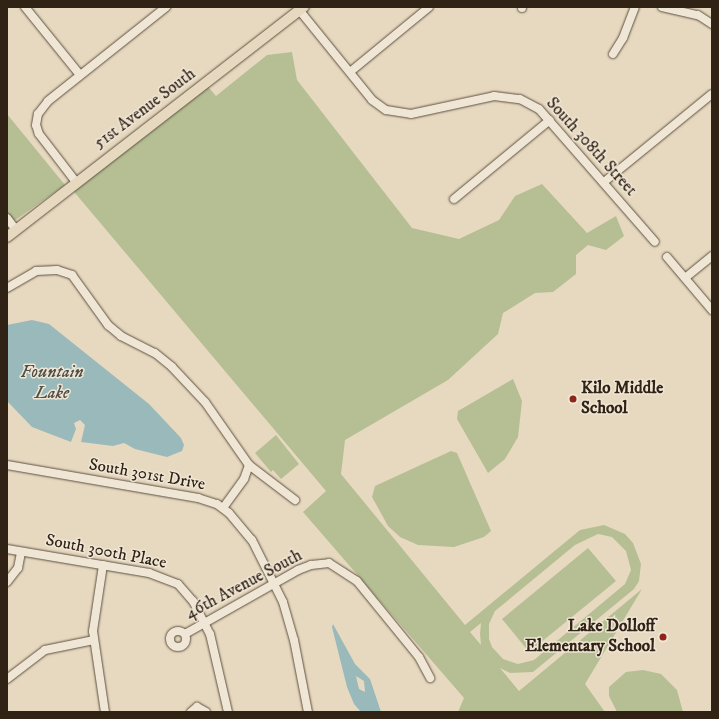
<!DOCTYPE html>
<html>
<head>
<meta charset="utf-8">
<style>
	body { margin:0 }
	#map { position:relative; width:719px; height:719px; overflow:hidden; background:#e7d9c0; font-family:"IM FELL DW Pica",serif }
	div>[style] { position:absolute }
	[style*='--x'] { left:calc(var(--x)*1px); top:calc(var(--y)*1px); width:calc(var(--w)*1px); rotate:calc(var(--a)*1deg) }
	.green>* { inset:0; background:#b5bf93 }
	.water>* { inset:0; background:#99b9ba }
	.roads { filter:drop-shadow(0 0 1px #5e503f) drop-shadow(0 0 1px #5e503f) }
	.minor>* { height:8px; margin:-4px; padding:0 4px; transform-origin:4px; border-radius:4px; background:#efe6d6 }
	.minor>.ring { margin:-4px; padding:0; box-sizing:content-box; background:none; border:8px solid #efe6d6; border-radius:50% }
	.major>* { height:10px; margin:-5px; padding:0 5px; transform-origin:5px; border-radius:5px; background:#e7d9c0 }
	.dots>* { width:11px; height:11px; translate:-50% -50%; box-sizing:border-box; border:2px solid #efe6d6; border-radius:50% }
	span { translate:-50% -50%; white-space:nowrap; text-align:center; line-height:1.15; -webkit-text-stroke:3px #efe6d6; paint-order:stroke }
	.street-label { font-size:17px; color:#302214 }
	.poi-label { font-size:17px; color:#302214; font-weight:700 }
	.left { translate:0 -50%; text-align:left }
	.right { translate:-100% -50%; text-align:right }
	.water-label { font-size:18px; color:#504f46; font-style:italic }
	.frame { position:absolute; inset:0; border:8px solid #302214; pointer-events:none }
</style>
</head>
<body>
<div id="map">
	<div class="green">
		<div style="clip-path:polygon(evenodd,292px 52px,297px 80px,412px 228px,459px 239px,499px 220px,515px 196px,542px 184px,587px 233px,616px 216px,624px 236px,606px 250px,588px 245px,576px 255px,576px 274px,553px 292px,535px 293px,503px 313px,498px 334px,448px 380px,345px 440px,341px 474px,465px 625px,580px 530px,604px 525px,625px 534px,633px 543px,641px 564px,639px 581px,634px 589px,533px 672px,510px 673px,500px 668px,519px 691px,642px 589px,585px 684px,605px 712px,458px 712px,464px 698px,303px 512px,326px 491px,70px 187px,205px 83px,216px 96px,267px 55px,292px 52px,598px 534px,612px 537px,626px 551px,631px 570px,625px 584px,534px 660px,518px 664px,503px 659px,492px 647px,489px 639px,489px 624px,495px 611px,575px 545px,598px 534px,292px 52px,481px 623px,480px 634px,481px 645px,470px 632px,481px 623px)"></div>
		<div style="clip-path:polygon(7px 114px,65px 185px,11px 223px,7px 215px)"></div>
		<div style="clip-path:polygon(513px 379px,522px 401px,518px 437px,505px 459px,488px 473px,457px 419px,458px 411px)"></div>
		<div style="clip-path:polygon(276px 435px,299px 464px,281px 479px,273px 470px,271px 472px,255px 453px)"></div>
		<div style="clip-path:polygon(451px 451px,457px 453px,491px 531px,484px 537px,454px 547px,418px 545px,400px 537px,388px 526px,372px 497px,375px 486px)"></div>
		<div style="clip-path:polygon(588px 548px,616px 581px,529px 652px,502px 619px)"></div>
		<div style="clip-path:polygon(643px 670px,661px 674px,677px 690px,683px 712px,617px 712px,609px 696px,609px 687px,626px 672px)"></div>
	</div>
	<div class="water">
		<div style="clip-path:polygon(32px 320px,49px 324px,149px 404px,181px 438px,184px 445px,182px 451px,167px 457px,135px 449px,124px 443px,113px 446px,81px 442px,85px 425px,80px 420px,74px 423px,76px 429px,71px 442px,32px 427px,7px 401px,7px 325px)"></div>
		<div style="clip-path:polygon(evenodd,333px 624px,355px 664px,370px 679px,381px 712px,361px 712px,354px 704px,347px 687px,332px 627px,333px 624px,356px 676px,364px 681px,365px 692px,359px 689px,356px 676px)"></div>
	</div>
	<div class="roads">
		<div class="minor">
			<div style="--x:25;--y:7;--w:87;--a:51"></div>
			<div style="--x:662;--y:7;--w:37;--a:13"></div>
			<div style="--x:698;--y:15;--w:17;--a:33"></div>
			<div style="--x:522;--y:8;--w:1;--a:-90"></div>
			<div style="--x:300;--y:11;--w:114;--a:51"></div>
			<div style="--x:372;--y:100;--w:17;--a:36"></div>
			<div style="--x:386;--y:110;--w:25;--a:9"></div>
			<div style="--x:411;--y:114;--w:85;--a:-12.2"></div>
			<div style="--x:494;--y:96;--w:26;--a:7"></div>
			<div style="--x:520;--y:99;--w:21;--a:28"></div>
			<div style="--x:539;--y:109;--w:176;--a:48.9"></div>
			<div style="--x:613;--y:54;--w:19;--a:-58"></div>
			<div style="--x:623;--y:38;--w:33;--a:-69"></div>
			<div style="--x:350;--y:72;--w:102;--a:-39.4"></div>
			<div style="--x:76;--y:182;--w:61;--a:-127.6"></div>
			<div style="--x:39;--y:134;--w:9;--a:-108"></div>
			<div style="--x:36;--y:125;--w:11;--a:-80"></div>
			<div style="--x:38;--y:114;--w:16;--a:-52"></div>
			<div style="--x:48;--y:101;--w:151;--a:-38.5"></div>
			<div style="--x:604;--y:182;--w:139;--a:-39.2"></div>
			<div style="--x:454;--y:199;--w:124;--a:-39.5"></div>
			<div style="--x:7;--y:218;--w:15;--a:53"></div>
			<div style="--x:667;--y:257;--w:70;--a:49.7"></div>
			<div style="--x:685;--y:278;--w:35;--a:-39"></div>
			<div style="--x:7;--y:288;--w:34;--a:-30"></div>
			<div style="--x:36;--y:271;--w:21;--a:-3"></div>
			<div style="--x:57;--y:270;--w:16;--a:18"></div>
			<div style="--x:72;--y:275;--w:62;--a:54.2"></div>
			<div style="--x:108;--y:325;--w:17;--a:40"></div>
			<div style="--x:121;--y:336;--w:38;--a:27"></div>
			<div style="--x:155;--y:353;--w:22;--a:39"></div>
			<div style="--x:172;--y:367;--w:48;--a:46.7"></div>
			<div style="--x:205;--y:402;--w:77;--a:55.1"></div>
			<div style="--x:249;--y:465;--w:58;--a:37.3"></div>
			<div style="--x:7;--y:465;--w:194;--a:9.8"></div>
			<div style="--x:198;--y:498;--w:20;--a:18"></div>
			<div style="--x:217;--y:504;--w:15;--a:37"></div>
			<div style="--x:229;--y:513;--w:35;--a:50"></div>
			<div style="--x:252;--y:540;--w:69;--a:63.4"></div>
			<div style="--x:283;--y:602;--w:40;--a:74"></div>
			<div style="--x:294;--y:640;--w:73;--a:79"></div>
			<div style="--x:223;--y:508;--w:36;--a:-54"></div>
			<div style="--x:244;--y:479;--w:15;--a:-70"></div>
			<div style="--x:7;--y:549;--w:144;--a:9.6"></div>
			<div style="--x:149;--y:573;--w:31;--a:21"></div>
			<div style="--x:178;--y:584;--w:23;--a:49"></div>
			<div style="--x:193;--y:601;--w:37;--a:63"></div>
			<div style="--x:210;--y:634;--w:80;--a:77"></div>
			<div style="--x:103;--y:565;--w:67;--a:98.6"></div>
			<div style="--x:93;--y:631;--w:82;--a:81.6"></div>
			<div style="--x:7;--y:582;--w:18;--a:-52"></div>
			<div style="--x:18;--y:568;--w:16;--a:-79"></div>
			<div class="ring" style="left:170px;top:631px;width:8px;height:8px"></div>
			<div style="--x:185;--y:634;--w:130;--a:-29.5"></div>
			<div style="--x:298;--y:570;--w:14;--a:-21"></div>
			<div style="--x:311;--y:565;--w:18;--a:-6"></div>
			<div style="--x:329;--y:563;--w:33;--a:33"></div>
			<div style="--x:357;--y:581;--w:98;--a:50.8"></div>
			<div style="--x:419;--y:657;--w:24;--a:62"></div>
			<div style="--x:7;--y:679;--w:48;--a:-37.3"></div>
			<div style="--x:45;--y:650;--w:50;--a:-11.5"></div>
			<div style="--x:191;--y:712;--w:8;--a:-40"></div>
			<div style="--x:197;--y:707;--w:10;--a:29"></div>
		</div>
		<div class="major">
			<div style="--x:7;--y:237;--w:376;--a:-37.8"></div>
		</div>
	</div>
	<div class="dots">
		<div style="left:573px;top:399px;background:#8f2418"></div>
		<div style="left:663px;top:637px;background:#8f2418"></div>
	</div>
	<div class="street-label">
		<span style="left:145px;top:109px;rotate:-37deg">51st Avenue South</span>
		<span style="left:591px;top:147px;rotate:48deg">South 308th Street</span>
		<span style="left:147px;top:475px;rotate:10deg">South 301st Drive</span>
		<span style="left:106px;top:552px;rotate:11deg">South 300th Place</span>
		<span style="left:244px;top:585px;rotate:-28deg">46th Avenue South</span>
	</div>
	<div class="poi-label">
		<span class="left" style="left:581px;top:399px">Kilo Middle<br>School</span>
		<span class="right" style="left:655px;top:637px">Lake Dolloff<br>Elementary School</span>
	</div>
	<div class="water-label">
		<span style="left:52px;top:383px">Fountain<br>Lake</span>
	</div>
	<div class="frame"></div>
</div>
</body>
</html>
